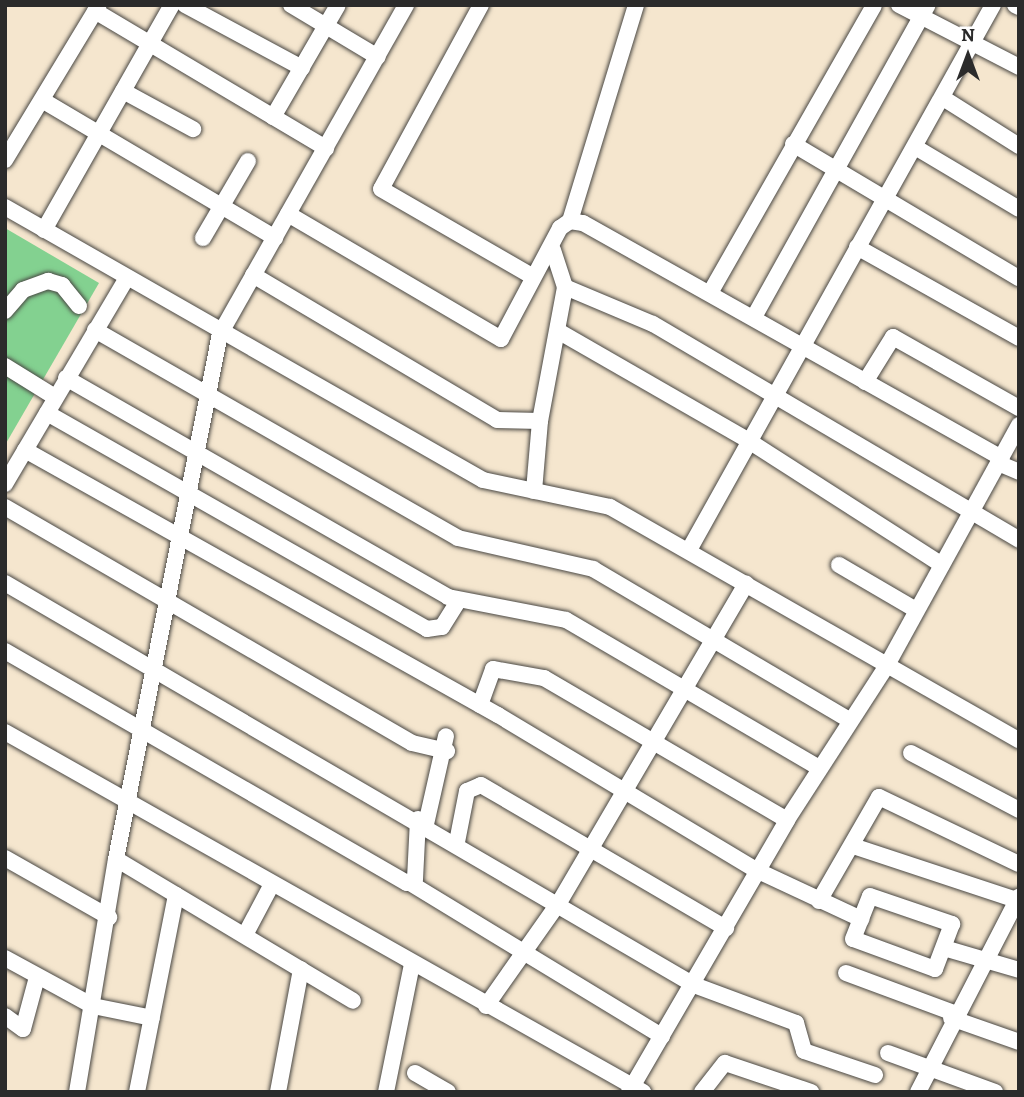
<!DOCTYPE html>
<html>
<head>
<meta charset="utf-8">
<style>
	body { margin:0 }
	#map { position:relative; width:1024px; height:1097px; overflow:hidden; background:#f5e6ce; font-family:Alegreya,serif }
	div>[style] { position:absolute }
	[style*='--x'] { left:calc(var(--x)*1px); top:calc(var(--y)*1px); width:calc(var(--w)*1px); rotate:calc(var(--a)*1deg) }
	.green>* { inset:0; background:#83d190 }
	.roads { filter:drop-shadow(0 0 2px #494743) drop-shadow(0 0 2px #494743) }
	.minor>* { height:16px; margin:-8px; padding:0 8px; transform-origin:8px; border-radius:8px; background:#fff }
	span { translate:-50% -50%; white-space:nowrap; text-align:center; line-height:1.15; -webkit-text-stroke:5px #fff; paint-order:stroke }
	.frame { position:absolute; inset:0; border:7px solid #2b2b2b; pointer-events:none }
	.north { position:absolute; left:933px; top:21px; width:70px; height:70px; -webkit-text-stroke:5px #fff; paint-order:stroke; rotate:0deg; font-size:19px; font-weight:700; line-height:28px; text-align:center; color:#2b2b2b }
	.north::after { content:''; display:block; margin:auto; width:24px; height:32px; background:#2b2b2b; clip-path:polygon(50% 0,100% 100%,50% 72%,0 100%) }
</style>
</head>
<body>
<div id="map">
	<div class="green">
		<div style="clip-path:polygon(5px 228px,99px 283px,5px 445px)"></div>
	</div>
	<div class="roads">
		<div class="minor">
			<div style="--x:185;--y:5;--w:133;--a:28.3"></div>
			<div style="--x:291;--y:5;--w:101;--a:30.9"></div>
			<div style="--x:481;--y:5;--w:209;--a:118.5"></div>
			<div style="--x:381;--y:189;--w:172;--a:30"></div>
			<div style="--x:899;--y:5;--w:135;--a:27.3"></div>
			<div style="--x:1015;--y:5;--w:4;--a:27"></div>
			<div style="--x:95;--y:11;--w:269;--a:30.7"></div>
			<div style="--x:123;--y:91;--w:80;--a:28.5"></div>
			<div style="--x:943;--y:98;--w:90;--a:32.3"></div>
			<div style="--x:42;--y:100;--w:271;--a:30.6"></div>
			<div style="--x:273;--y:117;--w:129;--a:-59.9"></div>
			<div style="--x:793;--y:144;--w:263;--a:30.7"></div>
			<div style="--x:915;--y:147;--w:121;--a:30.8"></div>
			<div style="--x:5;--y:160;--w:181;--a:-58.8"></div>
			<div style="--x:5;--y:207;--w:550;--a:29.73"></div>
			<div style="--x:483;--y:480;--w:130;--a:12"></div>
			<div style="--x:610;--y:507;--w:471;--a:29.7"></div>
			<div style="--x:288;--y:214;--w:247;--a:30.4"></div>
			<div style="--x:501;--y:339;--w:126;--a:-62"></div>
			<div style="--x:560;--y:228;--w:12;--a:-35"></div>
			<div style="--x:570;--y:221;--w:13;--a:9"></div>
			<div style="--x:583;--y:223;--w:480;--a:29.3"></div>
			<div style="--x:570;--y:221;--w:226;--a:-73"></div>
			<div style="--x:44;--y:230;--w:259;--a:-60.4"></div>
			<div style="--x:203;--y:238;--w:89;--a:-59.7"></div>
			<div style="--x:857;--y:247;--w:186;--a:29.3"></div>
			<div style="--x:253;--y:275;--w:284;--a:30.7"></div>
			<div style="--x:497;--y:420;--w:43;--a:1.3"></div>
			<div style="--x:540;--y:421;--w:136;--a:-79.4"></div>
			<div style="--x:565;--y:287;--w:39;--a:-108"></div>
			<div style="--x:565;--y:287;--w:95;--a:22.8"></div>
			<div style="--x:653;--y:324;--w:425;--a:30.5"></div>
			<div style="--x:710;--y:293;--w:331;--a:-60.3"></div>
			<div style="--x:5;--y:311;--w:28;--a:-49"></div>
			<div style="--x:23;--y:290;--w:27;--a:-20"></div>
			<div style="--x:48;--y:281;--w:15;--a:16"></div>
			<div style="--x:62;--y:285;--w:27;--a:51"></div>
			<div style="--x:754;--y:317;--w:357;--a:-60.9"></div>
			<div style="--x:95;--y:330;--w:418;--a:29.8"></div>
			<div style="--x:458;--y:538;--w:139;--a:12.9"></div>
			<div style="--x:593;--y:569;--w:297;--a:30.5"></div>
			<div style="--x:558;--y:331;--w:220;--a:29.9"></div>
			<div style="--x:749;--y:441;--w:229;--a:32.7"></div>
			<div style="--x:5;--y:366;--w:59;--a:31.8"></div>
			<div style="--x:66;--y:378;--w:440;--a:29.8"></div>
			<div style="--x:448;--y:597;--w:120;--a:11"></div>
			<div style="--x:566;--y:620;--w:293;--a:30.3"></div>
			<div style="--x:865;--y:382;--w:53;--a:-58.1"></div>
			<div style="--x:893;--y:337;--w:145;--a:29.4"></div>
			<div style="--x:47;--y:413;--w:437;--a:29.6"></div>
			<div style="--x:427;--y:629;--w:15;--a:-8"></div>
			<div style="--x:442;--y:627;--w:31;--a:-58"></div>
			<div style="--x:25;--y:450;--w:542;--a:29.26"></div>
			<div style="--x:498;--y:715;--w:303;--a:31"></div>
			<div style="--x:758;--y:871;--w:114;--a:25"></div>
			<div style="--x:998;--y:463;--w:23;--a:23"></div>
			<div style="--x:5;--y:484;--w:238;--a:-59.4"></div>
			<div style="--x:534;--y:491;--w:70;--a:-85.1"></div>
			<div style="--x:5;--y:507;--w:470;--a:30.1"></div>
			<div style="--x:412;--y:743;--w:36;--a:13"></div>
			<div style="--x:689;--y:550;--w:624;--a:-60.85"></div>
			<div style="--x:839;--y:565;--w:89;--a:30.3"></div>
			<div style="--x:5;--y:583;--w:798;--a:30.26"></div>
			<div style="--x:694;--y:985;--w:109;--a:20.4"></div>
			<div style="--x:796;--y:1023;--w:29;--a:74"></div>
			<div style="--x:804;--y:1051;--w:75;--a:18.7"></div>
			<div style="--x:5;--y:651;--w:464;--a:30"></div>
			<div style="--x:407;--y:883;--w:9;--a:-27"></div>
			<div style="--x:415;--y:879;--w:60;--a:-87.1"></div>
			<div style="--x:480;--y:705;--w:38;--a:-70"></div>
			<div style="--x:493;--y:669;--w:52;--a:10"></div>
			<div style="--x:544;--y:678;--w:281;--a:30.3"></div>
			<div style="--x:5;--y:732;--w:733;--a:29.43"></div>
			<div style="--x:911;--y:753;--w:122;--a:27.8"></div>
			<div style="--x:426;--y:824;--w:90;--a:-77.2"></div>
			<div style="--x:457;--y:842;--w:52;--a:-78.9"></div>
			<div style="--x:467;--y:791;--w:15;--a:-23"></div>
			<div style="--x:481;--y:785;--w:284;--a:30.3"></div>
			<div style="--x:853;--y:846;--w:175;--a:18.3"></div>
			<div style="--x:5;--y:858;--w:120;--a:29.6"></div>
			<div style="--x:116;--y:859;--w:276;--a:30.9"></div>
			<div style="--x:410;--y:883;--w:295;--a:31.3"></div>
			<div style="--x:870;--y:896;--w:87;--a:18.9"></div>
			<div style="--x:952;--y:924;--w:48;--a:110.7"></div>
			<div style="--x:935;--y:969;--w:87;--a:-159.9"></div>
			<div style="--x:853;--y:939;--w:46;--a:-68.4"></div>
			<div style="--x:819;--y:901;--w:120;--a:-60"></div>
			<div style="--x:879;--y:797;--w:155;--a:25.6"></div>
			<div style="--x:245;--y:935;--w:58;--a:-62.1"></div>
			<div style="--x:944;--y:948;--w:78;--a:16.3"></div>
			<div style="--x:5;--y:958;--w:100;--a:28.6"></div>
			<div style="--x:93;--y:1006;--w:60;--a:11.5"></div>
			<div style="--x:846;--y:973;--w:115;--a:20.3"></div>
			<div style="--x:486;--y:1006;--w:128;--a:-54.8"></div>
			<div style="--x:560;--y:901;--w:368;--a:-59.6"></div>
			<div style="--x:5;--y:1016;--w:22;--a:36"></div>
			<div style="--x:23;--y:1029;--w:54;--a:-74.9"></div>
			<div style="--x:951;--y:1018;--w:72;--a:19.4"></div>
			<div style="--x:888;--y:1053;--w:114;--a:20"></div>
			<div style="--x:415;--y:1073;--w:38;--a:30"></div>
			<div style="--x:77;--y:1092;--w:236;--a:-80.5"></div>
			<div style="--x:116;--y:859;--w:535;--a:-78.8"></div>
			<div style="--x:220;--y:334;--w:378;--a:-60.5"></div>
			<div style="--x:137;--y:1092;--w:201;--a:-78.8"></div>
			<div style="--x:278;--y:1092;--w:125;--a:-79.4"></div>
			<div style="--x:386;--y:1092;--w:131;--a:-78.5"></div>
			<div style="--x:629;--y:1092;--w:315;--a:-59.8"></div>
			<div style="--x:787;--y:820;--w:182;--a:-57.1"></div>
			<div style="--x:886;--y:667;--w:276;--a:-61.2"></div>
			<div style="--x:702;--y:1092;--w:37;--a:-52"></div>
			<div style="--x:725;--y:1063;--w:91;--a:18.6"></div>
			<div style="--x:918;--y:1092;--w:220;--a:-62.7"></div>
		</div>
	</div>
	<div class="frame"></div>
	<div class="north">N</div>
</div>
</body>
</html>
